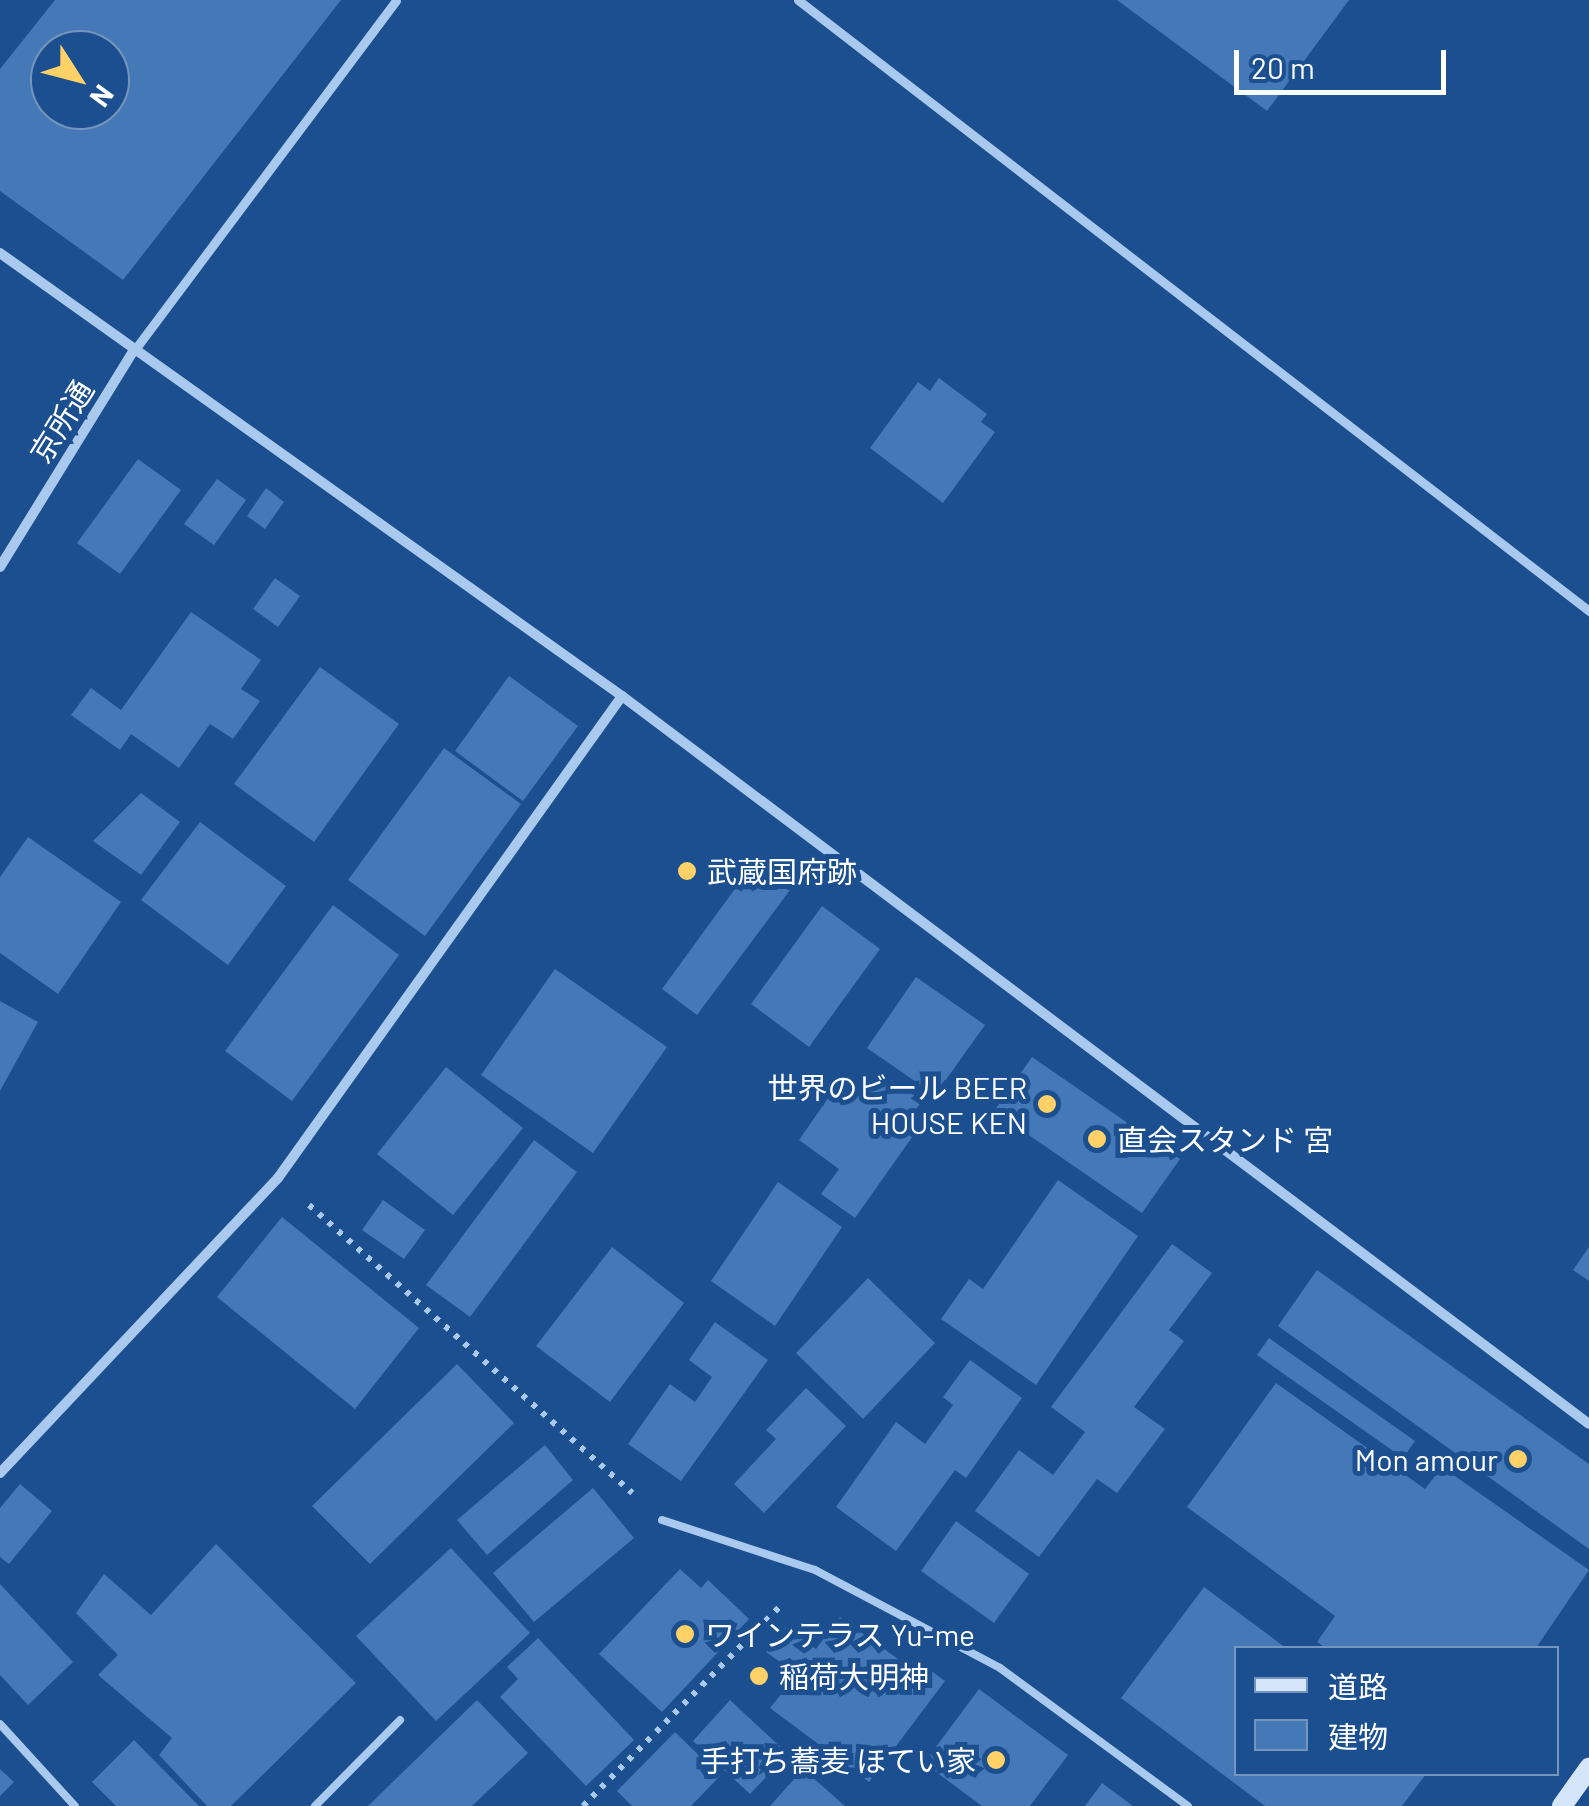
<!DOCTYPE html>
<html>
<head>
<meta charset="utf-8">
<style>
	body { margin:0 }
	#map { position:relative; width:1589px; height:1806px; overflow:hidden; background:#1b4f8f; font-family:Barlow,"Noto Sans JP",sans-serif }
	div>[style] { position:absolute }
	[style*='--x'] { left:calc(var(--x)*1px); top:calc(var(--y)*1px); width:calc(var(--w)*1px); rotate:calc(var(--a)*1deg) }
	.building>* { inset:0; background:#4478b7 }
	.path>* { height:6px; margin-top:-3px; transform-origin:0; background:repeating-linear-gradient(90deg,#a9c9ee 0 5px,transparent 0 13px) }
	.service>* { height:8px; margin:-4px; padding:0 4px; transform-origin:4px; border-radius:4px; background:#a9c9ee }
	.pedestrian>* { height:9px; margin:-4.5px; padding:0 4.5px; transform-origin:4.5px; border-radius:4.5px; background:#a9c9ee }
	.minor>* { height:10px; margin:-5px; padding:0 5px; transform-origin:5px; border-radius:5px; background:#a9c9ee }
	.secondary>* { height:20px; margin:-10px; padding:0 10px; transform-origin:10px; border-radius:10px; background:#d6e6fa }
	.dots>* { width:28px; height:28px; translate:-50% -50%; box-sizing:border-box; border:5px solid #1b4f8f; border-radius:50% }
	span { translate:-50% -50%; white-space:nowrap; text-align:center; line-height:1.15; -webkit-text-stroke:10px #1b4f8f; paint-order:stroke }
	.street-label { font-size:30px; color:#fff }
	.poi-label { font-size:30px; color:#fff }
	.left { translate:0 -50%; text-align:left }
	.right { translate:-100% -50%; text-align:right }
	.legend { position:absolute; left:1234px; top:1646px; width:325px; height:130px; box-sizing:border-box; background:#1b4f8f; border:2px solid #7695bc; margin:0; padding:12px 18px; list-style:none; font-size:30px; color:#fff }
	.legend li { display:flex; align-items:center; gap:20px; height:50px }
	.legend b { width:50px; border:2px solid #7695bc }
	.north { position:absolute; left:30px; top:30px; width:100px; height:100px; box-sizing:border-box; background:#1b4f8f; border:2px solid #7695bc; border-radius:50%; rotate:126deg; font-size:28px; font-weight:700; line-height:40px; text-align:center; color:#fff }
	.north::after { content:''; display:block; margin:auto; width:35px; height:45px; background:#ffd166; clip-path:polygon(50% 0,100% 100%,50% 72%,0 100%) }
	.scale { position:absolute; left:1234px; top:50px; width:212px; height:45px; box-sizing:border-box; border:5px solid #fff; border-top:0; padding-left:12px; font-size:30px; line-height:35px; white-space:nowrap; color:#fff; -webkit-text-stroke:8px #1b4f8f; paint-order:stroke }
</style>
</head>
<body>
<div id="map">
	<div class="building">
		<div style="clip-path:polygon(evenodd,55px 0,341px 0,123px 280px,0 191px,0 69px,55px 0,50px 50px,110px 50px,110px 110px,50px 110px,50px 50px)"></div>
		<div style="clip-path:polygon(1117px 0,1349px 0,1267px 111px)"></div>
		<div style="clip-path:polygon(939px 378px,987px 414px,981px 422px,995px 432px,943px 503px,870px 448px,918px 382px,930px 391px)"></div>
		<div style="clip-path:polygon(138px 459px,181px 490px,120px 574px,77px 543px)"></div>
		<div style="clip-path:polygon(217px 479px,246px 500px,214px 545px,184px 524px)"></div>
		<div style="clip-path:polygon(266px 488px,284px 502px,265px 529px,247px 516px)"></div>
		<div style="clip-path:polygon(275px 578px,300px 596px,278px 627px,253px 609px)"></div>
		<div style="clip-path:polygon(191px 612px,261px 660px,241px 689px,260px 701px,233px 739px,210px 724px,179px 768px,131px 734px,120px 750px,71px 715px,91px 688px,121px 710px)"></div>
		<div style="clip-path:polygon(320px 667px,399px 724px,314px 842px,234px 784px)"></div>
		<div style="clip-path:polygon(509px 676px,578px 726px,523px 801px,455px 751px)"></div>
		<div style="clip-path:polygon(444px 748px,521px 804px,425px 936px,348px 880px)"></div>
		<div style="clip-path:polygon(141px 793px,180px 822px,141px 875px,93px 841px)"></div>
		<div style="clip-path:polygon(200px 822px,286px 886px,228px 965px,141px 900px)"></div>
		<div style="clip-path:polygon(28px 837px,121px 902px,58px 994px,0 953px,0 877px)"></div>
		<div style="clip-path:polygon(753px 864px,790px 890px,697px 1015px,662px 989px)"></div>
		<div style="clip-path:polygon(333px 905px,399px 955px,292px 1101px,225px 1051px)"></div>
		<div style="clip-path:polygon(822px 906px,880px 949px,809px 1047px,751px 1004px)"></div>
		<div style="clip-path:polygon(555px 969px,667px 1047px,593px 1153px,481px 1075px)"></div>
		<div style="clip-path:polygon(916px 977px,985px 1025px,935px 1095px,867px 1048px)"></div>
		<div style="clip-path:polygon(0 1001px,38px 1022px,0 1091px)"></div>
		<div style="clip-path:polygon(1032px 1057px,1180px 1159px,1142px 1213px,994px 1111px)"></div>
		<div style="clip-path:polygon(446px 1067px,523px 1128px,453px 1215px,377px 1154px)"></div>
		<div style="clip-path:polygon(879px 1071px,922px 1101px,904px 1126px,915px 1133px,855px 1218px,821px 1194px,839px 1169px,799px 1140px,842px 1078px,863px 1093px)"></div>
		<div style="clip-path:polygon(534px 1140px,577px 1172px,470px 1317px,426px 1285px)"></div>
		<div style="clip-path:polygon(1058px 1180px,1138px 1236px,1036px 1385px,941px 1319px,969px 1279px,983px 1289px)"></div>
		<div style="clip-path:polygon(778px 1182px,842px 1227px,775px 1326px,711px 1281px)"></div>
		<div style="clip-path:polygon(383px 1200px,425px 1230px,404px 1259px,362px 1230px)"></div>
		<div style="clip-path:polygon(282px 1217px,419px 1328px,355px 1409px,217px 1297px)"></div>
		<div style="clip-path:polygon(1172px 1244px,1212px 1273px,1169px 1330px,1184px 1341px,1134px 1407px,1165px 1429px,1117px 1493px,1097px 1479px,1039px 1557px,975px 1511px,1019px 1450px,1053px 1475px,1085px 1432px,1051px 1407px)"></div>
		<div style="clip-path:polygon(612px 1247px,684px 1303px,610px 1402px,536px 1346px)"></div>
		<div style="clip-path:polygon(1589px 1247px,1589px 1281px,1573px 1270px)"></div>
		<div style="clip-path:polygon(1317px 1270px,1589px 1464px,1589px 1549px,1278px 1326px)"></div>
		<div style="clip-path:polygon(868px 1278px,935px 1343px,863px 1419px,796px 1353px)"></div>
		<div style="clip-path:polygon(715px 1322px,768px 1360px,681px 1481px,628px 1444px,670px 1384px,695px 1402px,712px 1377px,689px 1360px)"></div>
		<div style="clip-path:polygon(1269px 1338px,1415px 1441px,1403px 1458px,1257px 1355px)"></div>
		<div style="clip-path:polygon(970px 1360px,1022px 1398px,966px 1478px,955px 1470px,896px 1551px,836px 1507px,896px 1422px,925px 1444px,953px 1405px,943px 1397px)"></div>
		<div style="clip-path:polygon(457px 1364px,514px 1423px,370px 1564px,312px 1506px)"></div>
		<div style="clip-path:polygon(1276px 1383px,1425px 1489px,1442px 1467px,1589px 1570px,1536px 1648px,1326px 1648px,1317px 1642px,1335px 1616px,1187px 1507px)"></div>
		<div style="clip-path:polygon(806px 1388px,846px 1426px,764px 1513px,734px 1484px,776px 1439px,766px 1430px)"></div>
		<div style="clip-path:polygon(545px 1445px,573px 1480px,487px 1555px,457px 1520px)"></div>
		<div style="clip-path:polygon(20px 1484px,52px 1511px,9px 1564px,0 1557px,0 1508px)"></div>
		<div style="clip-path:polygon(593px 1488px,634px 1538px,534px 1622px,493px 1573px)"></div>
		<div style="clip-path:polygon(956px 1521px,1029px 1574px,994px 1623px,921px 1571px)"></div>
		<div style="clip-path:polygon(216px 1544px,356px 1683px,231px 1806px,207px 1806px,159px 1755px,172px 1738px,98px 1675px,118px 1655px,76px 1613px,104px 1574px,151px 1615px)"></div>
		<div style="clip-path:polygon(451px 1548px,530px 1633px,436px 1721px,356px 1636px)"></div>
		<div style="clip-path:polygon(680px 1569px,701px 1588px,708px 1580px,749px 1619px,662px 1712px,599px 1654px)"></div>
		<div style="clip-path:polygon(0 1584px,73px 1662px,28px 1705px,0 1675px)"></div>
		<div style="clip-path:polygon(1204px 1587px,1286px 1648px,1236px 1648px,1236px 1774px,1426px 1774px,1402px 1806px,1265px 1806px,1121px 1698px)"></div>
		<div style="clip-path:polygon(840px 1617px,909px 1667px,915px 1659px,945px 1681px,869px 1782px,770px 1708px,797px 1674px,766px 1652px,786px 1627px,816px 1649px)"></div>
		<div style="clip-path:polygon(538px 1638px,634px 1740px,586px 1786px,500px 1697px,518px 1679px,507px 1667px)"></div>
		<div style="clip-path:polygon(979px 1689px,1068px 1755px,1030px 1806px,982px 1806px,924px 1763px)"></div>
		<div style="clip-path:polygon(477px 1700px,528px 1753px,472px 1806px,368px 1806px)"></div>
		<div style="clip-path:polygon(730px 1700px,788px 1754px,750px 1794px,693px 1741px)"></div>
		<div style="clip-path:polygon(675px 1732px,720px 1776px,691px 1806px,632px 1806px,617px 1791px)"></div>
		<div style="clip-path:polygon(134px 1740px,199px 1806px,116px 1806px,92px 1782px)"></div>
		<div style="clip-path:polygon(0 1769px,14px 1782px,0 1796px)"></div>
		<div style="clip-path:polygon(803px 1769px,845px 1806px,770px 1806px)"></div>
		<div style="clip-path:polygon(1102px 1783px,1133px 1806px,1085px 1806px)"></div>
	</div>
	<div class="path">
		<div style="--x:309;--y:1205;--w:433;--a:41.7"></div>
		<div style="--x:583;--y:1806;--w:285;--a:-45.4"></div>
	</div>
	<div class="service">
		<div style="--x:662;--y:1520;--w:161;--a:18.1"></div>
		<div style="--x:815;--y:1570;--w:209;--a:27.9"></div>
		<div style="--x:1000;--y:1668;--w:233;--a:36.3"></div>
		<div style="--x:0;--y:1724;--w:111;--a:47.6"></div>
		<div style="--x:315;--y:1806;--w:121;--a:-45.3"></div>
	</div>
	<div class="pedestrian">
		<div style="--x:798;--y:0;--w:1000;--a:37.68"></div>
		<div style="--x:133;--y:352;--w:439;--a:-53.2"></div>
	</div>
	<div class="minor">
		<div style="--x:0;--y:253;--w:764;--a:35.46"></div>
		<div style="--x:622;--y:696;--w:1210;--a:36.97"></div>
		<div style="--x:0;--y:567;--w:253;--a:-58.3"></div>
		<div style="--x:0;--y:1473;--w:405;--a:-46.7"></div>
		<div style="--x:278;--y:1178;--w:592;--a:-54.48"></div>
	</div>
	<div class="secondary">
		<div style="--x:1562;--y:1806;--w:47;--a:-54.6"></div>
	</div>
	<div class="dots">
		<div style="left:687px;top:871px;background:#ffd166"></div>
		<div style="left:1047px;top:1104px;background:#ffd166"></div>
		<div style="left:1097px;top:1139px;background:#ffd166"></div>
		<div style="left:1518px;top:1459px;background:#ffd166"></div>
		<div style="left:685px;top:1634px;background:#ffd166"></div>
		<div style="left:759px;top:1676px;background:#ffd166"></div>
		<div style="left:996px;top:1760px;background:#ffd166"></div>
	</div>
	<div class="street-label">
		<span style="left:61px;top:421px;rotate:-58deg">京所通</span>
	</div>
	<div class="poi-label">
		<span class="left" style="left:707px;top:871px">武蔵国府跡</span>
		<span class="right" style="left:1027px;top:1104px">世界のビール BEER<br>HOUSE KEN</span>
		<span class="left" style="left:1117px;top:1139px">直会スタンド 宮</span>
		<span class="right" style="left:1498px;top:1459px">Mon amour</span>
		<span class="left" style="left:705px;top:1634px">ワインテラス Yu-me</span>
		<span class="left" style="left:779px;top:1676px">稲荷大明神</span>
		<span class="right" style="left:976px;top:1760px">手打ち蕎麦 ほてい家</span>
	</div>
	<ul class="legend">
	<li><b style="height:12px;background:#d6e6fa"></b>道路</li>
	<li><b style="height:28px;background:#4478b7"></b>建物</li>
	</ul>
	<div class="north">N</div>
	<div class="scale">20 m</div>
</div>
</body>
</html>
